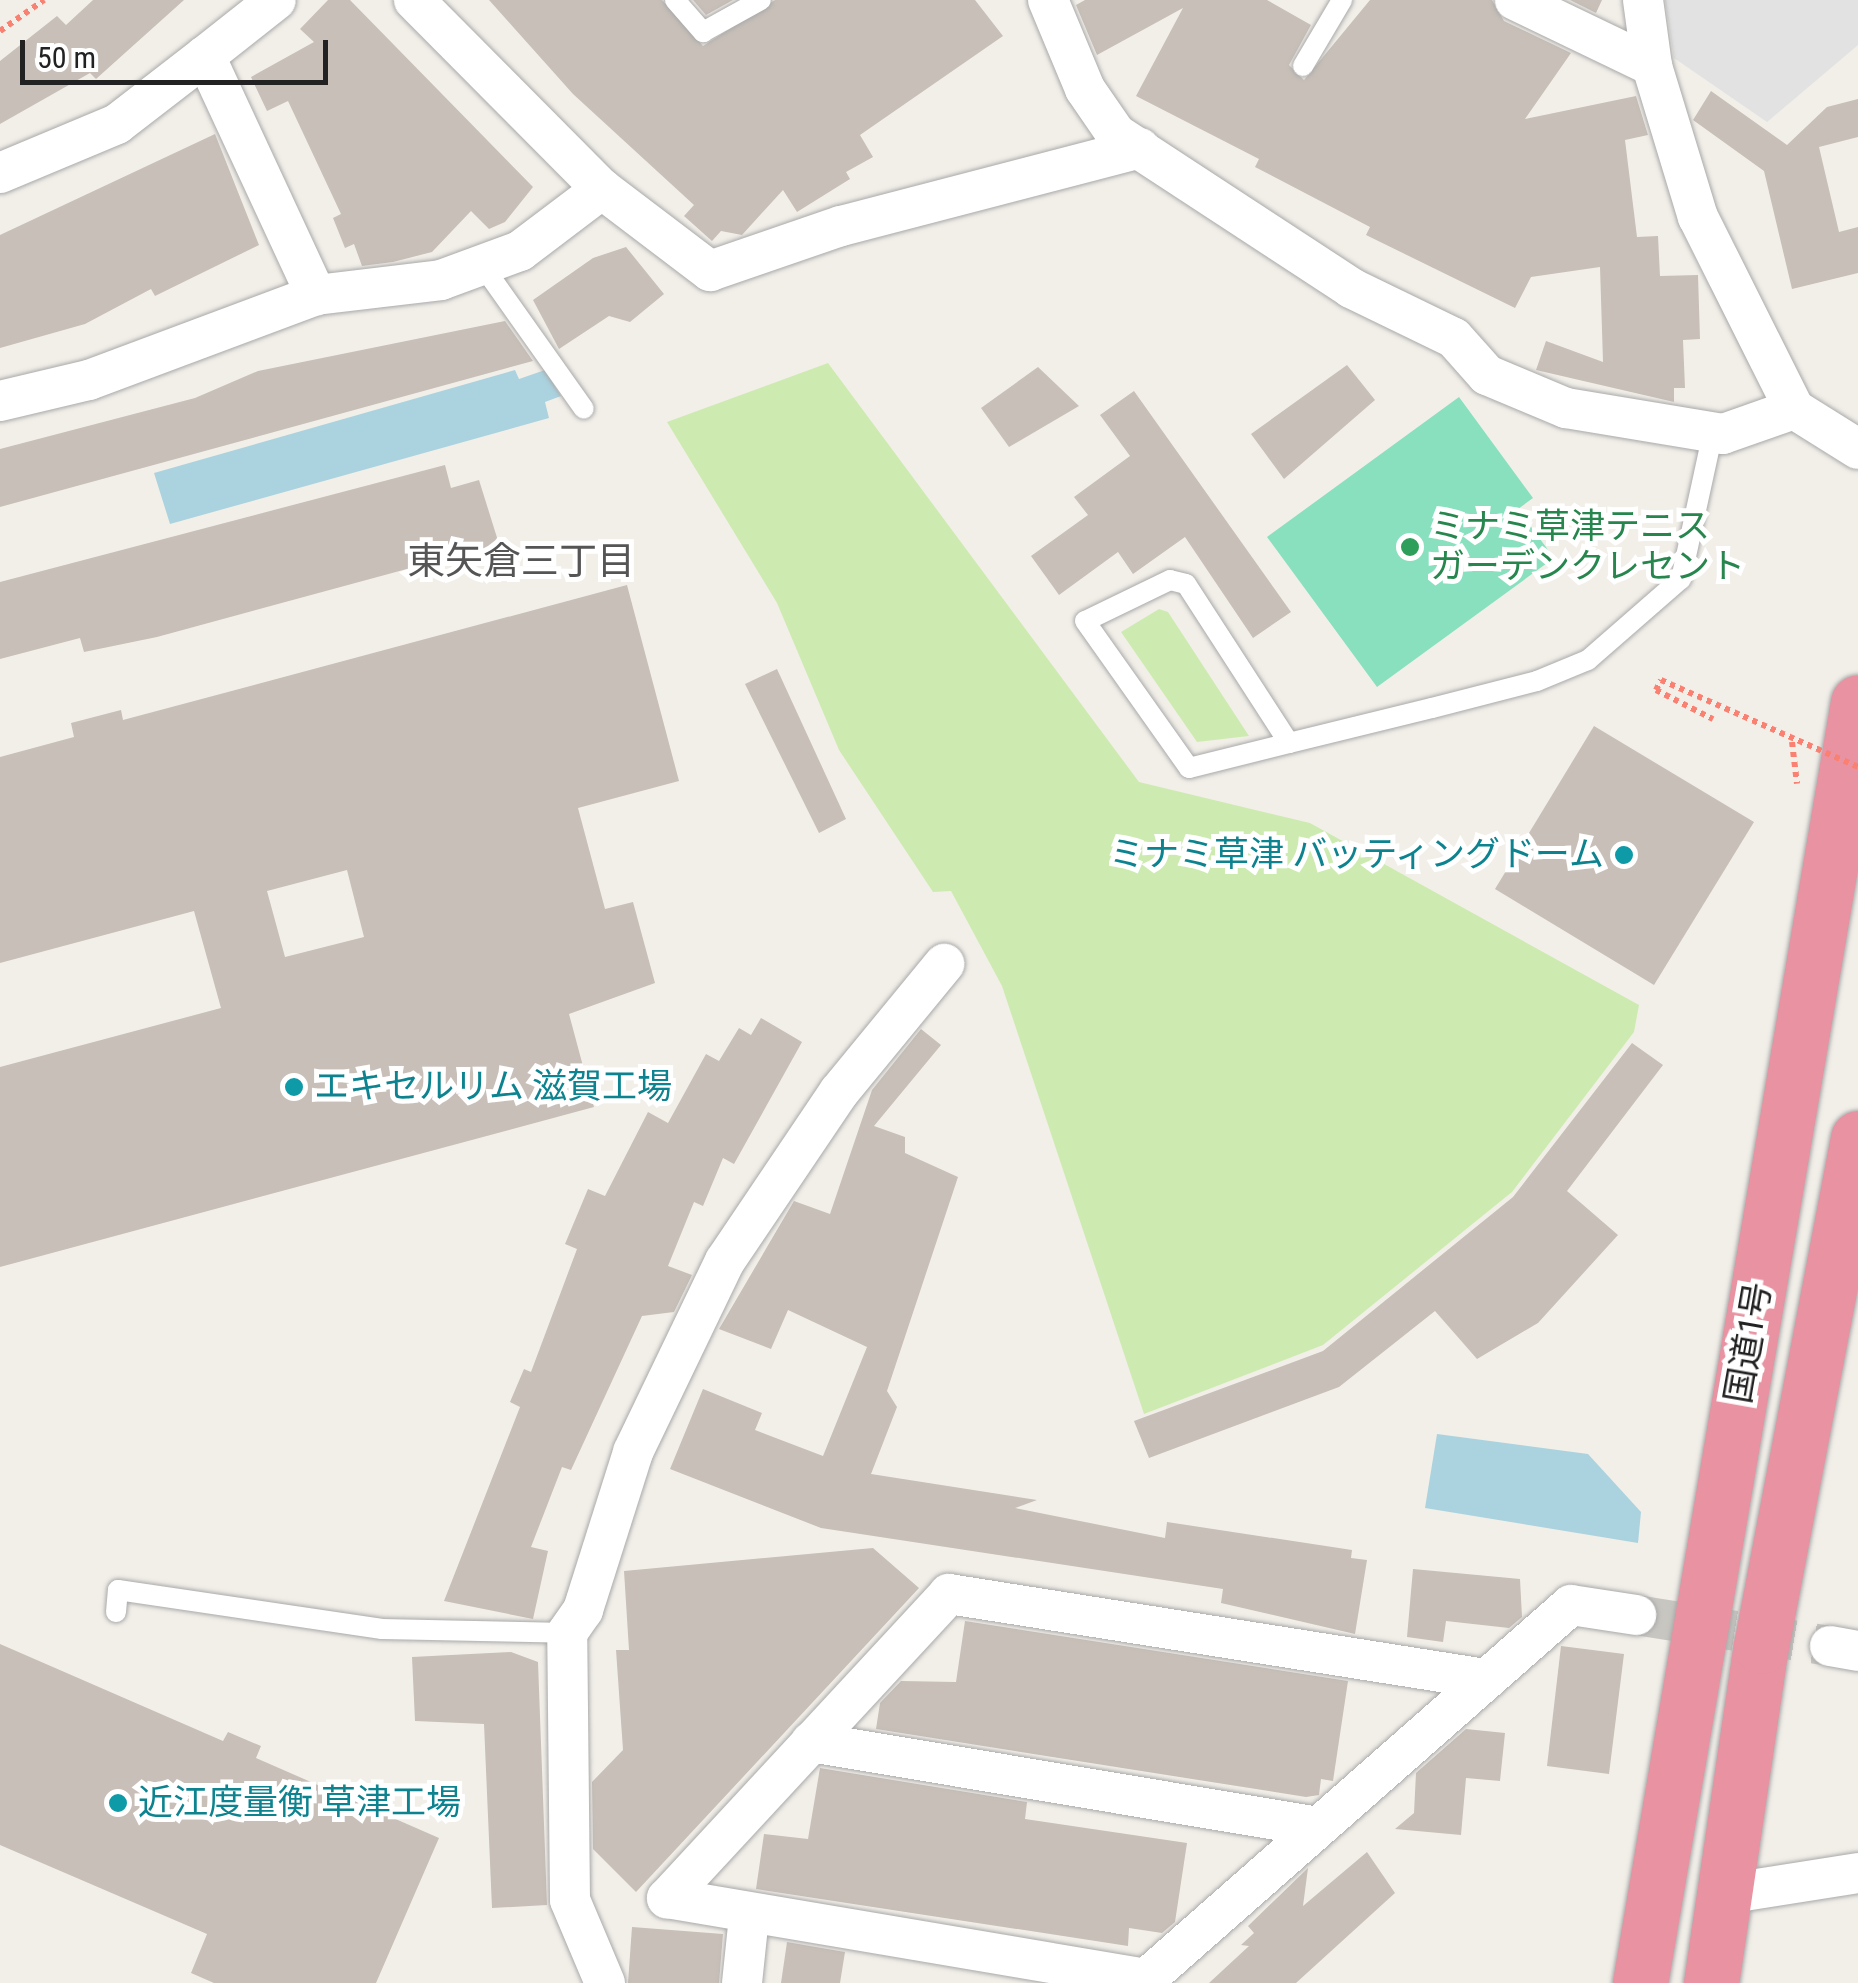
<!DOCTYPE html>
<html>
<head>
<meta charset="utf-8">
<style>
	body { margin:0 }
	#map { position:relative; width:1858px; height:1983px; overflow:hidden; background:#f2efe9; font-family:"Roboto Condensed","Noto Sans JP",sans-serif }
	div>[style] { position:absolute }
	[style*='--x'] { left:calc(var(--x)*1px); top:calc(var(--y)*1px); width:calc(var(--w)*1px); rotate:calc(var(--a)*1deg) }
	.grass>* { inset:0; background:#cdebb0 }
	.pitch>* { inset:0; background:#88e0be }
	.parking>* { inset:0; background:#e2e2e2 }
	.water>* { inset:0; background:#aad3df }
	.building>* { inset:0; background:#c7bfb8 }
	.street-tunnel>* { height:40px; margin-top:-20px; transform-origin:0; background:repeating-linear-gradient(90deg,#c8c6c1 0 40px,transparent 0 60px) }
	.path>* { height:6px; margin-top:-3px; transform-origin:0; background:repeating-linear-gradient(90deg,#fa8072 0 5px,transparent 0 10px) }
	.roads { filter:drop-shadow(0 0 2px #a9a9a9) drop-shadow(0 0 2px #a9a9a9) }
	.lane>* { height:20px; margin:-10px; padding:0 10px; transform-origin:10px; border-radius:10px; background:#fff }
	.street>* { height:40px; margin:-20px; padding:0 20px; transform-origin:20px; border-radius:20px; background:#fff }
	.highway>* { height:55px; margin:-27.5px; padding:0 27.5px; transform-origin:27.5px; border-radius:27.5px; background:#e892a2 }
	.path-bridge>* { height:6px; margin-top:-3px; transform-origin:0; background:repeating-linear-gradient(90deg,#fa8072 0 5px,transparent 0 10px) }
	.dots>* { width:28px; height:28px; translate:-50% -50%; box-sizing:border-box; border:5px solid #fff; border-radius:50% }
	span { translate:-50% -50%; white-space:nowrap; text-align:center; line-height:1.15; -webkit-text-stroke:10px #fff; paint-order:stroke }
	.leisure-label { font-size:35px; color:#27864d }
	.left { translate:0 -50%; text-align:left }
	.culture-label { font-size:35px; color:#0d838f }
	.right { translate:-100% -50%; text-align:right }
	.street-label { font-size:35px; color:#222 }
	.neighbourhood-label { font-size:38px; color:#555 }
	.scale { position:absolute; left:20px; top:40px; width:308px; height:45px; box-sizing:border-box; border:5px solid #222; border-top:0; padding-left:12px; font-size:30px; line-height:35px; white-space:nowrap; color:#222; -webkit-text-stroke:8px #fff; paint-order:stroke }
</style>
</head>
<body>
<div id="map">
	<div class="grass">
		<div style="clip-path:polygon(828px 363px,1139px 782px,1310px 823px,1639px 1005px,1634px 1032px,1512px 1192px,1323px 1345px,1144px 1414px,1002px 986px,951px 891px,933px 892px,839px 750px,777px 603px,667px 422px)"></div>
		<div style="clip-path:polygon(1159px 609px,1168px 612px,1249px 736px,1197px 742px,1121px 632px)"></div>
	</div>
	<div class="pitch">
		<div style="clip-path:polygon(1459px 397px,1533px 498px,1518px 509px,1554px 558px,1377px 687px,1267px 537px)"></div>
	</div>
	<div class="parking">
		<div style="clip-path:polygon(1665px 0,1858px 0,1858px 45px,1767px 122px,1674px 58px)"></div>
	</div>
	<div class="water">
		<div style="clip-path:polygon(515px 370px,519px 379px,545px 370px,561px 396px,545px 402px,549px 418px,170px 524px,154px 473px)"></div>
		<div style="clip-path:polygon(1437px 1434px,1588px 1454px,1641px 1512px,1638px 1543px,1425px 1508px)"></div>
	</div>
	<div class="building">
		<div style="clip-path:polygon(93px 0,184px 0,96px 79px,90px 73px,0 124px,0 61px,57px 16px,66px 25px)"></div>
		<div style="clip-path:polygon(328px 0,350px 0,533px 187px,505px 222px,489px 229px,471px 211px,432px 252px,393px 262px,362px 266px,354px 244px,345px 248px,333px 218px,341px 214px,288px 101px,267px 111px,251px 77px,314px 42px,300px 29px)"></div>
		<div style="clip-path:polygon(489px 0,662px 0,703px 46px,775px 0,975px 0,1003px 36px,860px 135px,873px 157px,846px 172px,850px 179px,797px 212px,783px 190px,742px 235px,721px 231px,712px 241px,684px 216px,694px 205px,573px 94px)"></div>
		<div style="clip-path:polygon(693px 0,733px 0,706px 15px)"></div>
		<div style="clip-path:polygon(1085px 0,1267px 0,1311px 25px,1289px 65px,1304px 80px,1370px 0,1492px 0,1504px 21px,1571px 53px,1525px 119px,1636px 96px,1648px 135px,1625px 140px,1637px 237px,1658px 236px,1660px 276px,1698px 275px,1700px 339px,1683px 340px,1685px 388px,1674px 388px,1674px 402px,1536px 370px,1546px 341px,1603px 362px,1600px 267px,1531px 277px,1515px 308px,1366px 235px,1370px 227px,1255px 167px,1259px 159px,1136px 96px,1183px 8px,1097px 55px,1076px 5px)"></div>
		<div style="clip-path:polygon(1570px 0,1602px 0,1596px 13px)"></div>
		<div style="clip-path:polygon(1711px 91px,1787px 145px,1827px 107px,1858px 99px,1858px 137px,1819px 147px,1839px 232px,1858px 227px,1858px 273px,1792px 289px,1764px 171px,1693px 120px)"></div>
		<div style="clip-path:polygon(215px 134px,259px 245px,155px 296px,151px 289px,85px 324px,0 348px,0 235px)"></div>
		<div style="clip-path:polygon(626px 247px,664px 294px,630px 322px,609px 316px,559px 349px,533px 300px,593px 258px)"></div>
		<div style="clip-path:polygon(505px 321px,533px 361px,0 507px,0 449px,195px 398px,258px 371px)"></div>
		<div style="clip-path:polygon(1347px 365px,1375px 400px,1284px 479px,1251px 434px)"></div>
		<div style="clip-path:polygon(1038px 367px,1079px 406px,1009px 447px,981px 408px)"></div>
		<div style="clip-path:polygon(1134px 391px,1291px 612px,1253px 638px,1185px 537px,1133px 574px,1118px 552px,1059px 595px,1031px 556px,1088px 515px,1074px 497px,1130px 456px,1100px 415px)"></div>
		<div style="clip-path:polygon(445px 465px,451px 488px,479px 480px,499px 544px,157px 637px,84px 652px,80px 638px,0 659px,0 582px)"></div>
		<div style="clip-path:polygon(evenodd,627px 585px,679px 781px,578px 808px,605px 909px,633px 902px,655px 983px,569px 1014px,594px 1107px,0 1267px,0 1067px,221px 1008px,194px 911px,0 963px,0 757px,74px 737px,71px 723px,121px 710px,123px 720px,627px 585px,347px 870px,364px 937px,285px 957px,267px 891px,347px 870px)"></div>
		<div style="clip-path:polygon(777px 669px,846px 819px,819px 833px,745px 684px)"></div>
		<div style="clip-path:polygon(1594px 726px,1754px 822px,1654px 985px,1495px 889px)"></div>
		<div style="clip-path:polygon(761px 1018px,802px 1042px,734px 1164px,723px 1158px,703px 1206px,694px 1202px,668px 1266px,692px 1275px,674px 1312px,642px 1316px,571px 1470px,562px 1467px,531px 1547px,548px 1551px,533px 1619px,444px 1601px,520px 1407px,510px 1402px,524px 1369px,531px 1372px,577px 1249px,565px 1244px,588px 1189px,605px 1196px,648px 1112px,668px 1123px,706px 1054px,719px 1061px,739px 1028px,751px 1035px)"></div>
		<div style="clip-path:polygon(921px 1029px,941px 1045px,874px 1126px,905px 1137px,905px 1153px,958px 1177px,887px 1391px,897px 1407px,871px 1474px,1037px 1500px,1015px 1508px,1165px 1538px,1167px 1522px,1352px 1550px,1351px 1558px,1367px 1560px,1355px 1634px,1221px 1603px,1223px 1589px,821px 1528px,670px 1469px,703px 1389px,762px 1413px,755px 1430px,823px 1456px,867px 1347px,788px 1310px,771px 1349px,719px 1329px,794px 1201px,830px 1214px,872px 1090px)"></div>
		<div style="clip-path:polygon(1632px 1043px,1663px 1065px,1567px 1191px,1618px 1235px,1538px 1323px,1477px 1359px,1435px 1311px,1339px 1387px,1149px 1458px,1134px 1421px,1323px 1351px,1513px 1197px)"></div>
		<div style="clip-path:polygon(873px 1548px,919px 1588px,636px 1892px,593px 1849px,592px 1782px,623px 1750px,616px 1650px,629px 1650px,624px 1571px)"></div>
		<div style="clip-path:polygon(1413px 1569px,1520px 1579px,1522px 1617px,1509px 1628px,1446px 1621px,1443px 1642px,1407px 1637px)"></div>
		<div style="clip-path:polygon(965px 1621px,1348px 1681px,1333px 1781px,1321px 1779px,1319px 1795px,1306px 1797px,876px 1729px,880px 1703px,901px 1681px,956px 1682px)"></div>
		<div style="clip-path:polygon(0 1644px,223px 1741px,228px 1732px,261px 1746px,256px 1758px,439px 1838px,376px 1983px,214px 1983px,191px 1973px,207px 1934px,0 1845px)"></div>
		<div style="clip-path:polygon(1561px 1646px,1624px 1654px,1609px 1774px,1547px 1766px)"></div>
		<div style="clip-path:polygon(511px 1652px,538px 1662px,547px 1905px,492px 1908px,484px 1724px,415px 1721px,412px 1657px)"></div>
		<div style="clip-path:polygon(1466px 1729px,1505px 1733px,1500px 1781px,1466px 1778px,1461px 1835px,1395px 1829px,1414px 1813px,1416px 1773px)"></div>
		<div style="clip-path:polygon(820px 1768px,1027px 1802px,1025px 1819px,1187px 1843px,1175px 1922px,1162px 1933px,1129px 1928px,1128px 1946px,756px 1889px,764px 1834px,808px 1839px)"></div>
		<div style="clip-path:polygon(1367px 1852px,1395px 1893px,1296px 1983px,1209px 1983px,1249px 1946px,1241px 1945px,1254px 1933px,1248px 1926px,1308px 1868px,1303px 1906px)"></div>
		<div style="clip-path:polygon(632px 1927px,723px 1934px,719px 1983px,628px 1983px)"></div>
		<div style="clip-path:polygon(787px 1942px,845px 1952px,840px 1983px,781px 1983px)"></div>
	</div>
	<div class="street-tunnel">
		<div style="--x:1636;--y:1615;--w:196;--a:9.1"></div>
	</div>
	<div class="path">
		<div style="--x:0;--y:31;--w:54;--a:-35.2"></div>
		<div style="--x:1656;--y:690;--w:64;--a:27"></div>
		<div style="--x:1792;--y:742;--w:42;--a:83.2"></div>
	</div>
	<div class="roads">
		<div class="lane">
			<div style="--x:675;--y:0;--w:43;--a:48.8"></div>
			<div style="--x:703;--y:32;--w:66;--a:-28.9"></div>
			<div style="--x:1303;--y:66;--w:77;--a:-59.4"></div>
			<div style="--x:482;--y:265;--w:176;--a:54.7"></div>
			<div style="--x:1289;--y:743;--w:189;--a:-122.9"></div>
			<div style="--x:1186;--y:584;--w:16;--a:-166"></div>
			<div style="--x:1170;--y:580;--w:94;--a:154.2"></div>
			<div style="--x:1085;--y:621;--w:180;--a:54.7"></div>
			<div style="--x:1189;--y:768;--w:103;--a:-14"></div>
			<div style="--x:1289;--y:743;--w:147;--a:-13.8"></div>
			<div style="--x:1432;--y:708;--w:108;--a:-14.4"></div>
			<div style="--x:1537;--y:681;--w:55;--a:-22.4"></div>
			<div style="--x:1588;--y:660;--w:123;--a:-41.1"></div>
			<div style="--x:1681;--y:579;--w:150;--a:-77.7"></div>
			<div style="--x:116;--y:1612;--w:22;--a:-85"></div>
			<div style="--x:118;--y:1590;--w:267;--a:8.4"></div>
			<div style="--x:382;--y:1629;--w:185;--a:1.2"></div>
		</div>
		<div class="street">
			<div style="--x:414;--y:0;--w:267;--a:45.2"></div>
			<div style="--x:1048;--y:0;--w:96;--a:67.4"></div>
			<div style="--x:1085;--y:89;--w:55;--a:55.4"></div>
			<div style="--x:1116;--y:134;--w:281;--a:33.2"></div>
			<div style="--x:1351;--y:288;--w:114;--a:25.9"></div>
			<div style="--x:1454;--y:338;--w:50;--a:48.3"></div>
			<div style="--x:1487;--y:375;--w:86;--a:22.7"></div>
			<div style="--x:1566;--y:408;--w:159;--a:9.4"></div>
			<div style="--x:1723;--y:434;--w:75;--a:-19.4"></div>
			<div style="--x:1515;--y:0;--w:152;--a:25.7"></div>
			<div style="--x:1652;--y:66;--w:158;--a:73.1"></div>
			<div style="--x:1698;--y:217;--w:215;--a:63.4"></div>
			<div style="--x:1794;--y:409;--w:75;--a:32"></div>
			<div style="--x:1643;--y:0;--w:67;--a:82.2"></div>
			<div style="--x:205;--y:56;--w:90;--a:-38.3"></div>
			<div style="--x:0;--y:173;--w:127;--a:-22.7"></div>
			<div style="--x:117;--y:124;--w:111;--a:-37.7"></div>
			<div style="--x:205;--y:56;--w:264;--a:65.1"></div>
			<div style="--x:316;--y:295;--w:126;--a:-6.8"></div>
			<div style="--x:441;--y:280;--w:84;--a:-20.2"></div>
			<div style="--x:520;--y:251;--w:103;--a:-37.1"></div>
			<div style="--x:602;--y:189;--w:136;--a:37.2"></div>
			<div style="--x:710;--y:271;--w:139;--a:-19"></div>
			<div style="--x:841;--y:226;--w:309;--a:-14.6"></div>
			<div style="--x:0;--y:401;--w:91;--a:-13.3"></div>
			<div style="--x:89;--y:380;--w:242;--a:-20.5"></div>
			<div style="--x:1830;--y:1646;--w:28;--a:10"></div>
			<div style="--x:1485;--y:1679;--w:543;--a:-170.99"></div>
			<div style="--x:949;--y:1594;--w:415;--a:132.8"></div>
			<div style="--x:667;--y:1898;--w:486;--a:9.6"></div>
			<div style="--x:1146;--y:1979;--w:566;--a:-41.35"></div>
			<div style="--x:1571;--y:1605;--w:66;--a:8.7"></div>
			<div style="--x:811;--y:1742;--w:508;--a:9.52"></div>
			<div style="--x:1725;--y:1894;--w:135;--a:-9"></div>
			<div style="--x:605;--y:1983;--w:90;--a:-112.9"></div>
			<div style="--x:570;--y:1900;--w:267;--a:-90.6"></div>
			<div style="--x:567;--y:1633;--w:28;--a:-55"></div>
			<div style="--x:583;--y:1610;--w:166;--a:-72.4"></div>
			<div style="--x:633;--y:1452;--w:212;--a:-64.3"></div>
			<div style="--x:725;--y:1261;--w:204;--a:-56"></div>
			<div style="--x:839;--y:1092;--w:166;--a:-50.6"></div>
			<div style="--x:742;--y:1983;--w:67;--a:-84"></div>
		</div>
		<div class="highway">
			<div style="--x:1640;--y:1983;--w:1299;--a:-80.34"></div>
			<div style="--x:1711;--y:1983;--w:341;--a:-81.6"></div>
			<div style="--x:1761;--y:1646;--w:517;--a:-79.19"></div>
		</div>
	</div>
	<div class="path-bridge">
		<div style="--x:1656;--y:690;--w:11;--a:-63"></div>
		<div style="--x:1661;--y:680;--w:215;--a:23.8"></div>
	</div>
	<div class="dots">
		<div style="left:1410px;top:547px;background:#2e9e5b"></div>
		<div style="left:1624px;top:855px;background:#0f9aa8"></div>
		<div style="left:294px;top:1087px;background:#0f9aa8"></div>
		<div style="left:118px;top:1803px;background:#0f9aa8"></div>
	</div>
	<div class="leisure-label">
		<span class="left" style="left:1430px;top:547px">ミナミ草津テニス<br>ガーデンクレセント</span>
	</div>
	<div class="culture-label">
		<span class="right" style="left:1604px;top:855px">ミナミ草津 バッティングドーム</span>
		<span class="left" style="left:314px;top:1087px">エキセルリム 滋賀工場</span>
		<span class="left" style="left:138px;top:1803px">近江度量衡 草津工場</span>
	</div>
	<div class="street-label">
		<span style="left:1749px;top:1343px;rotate:-80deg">国道1号</span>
	</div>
	<div class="neighbourhood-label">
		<span style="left:521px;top:562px">東矢倉三丁目</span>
	</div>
	<div class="scale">50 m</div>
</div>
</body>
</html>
